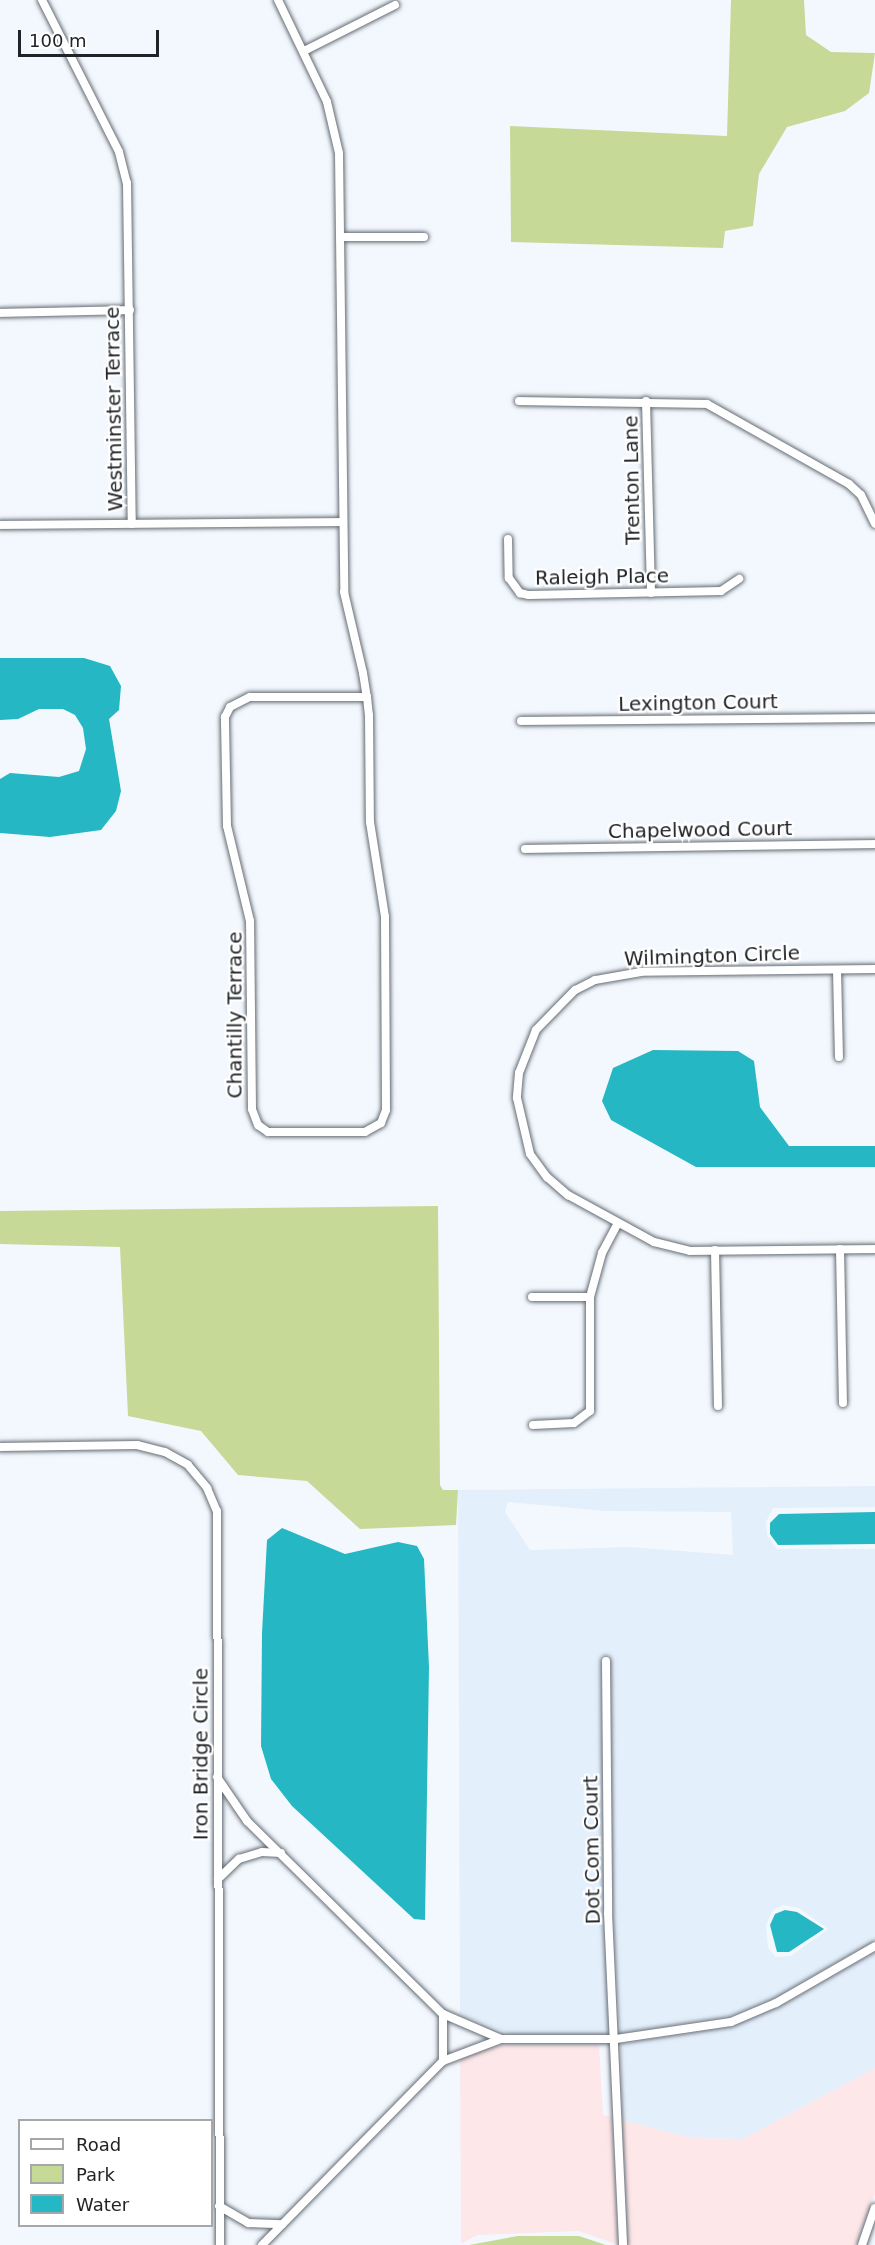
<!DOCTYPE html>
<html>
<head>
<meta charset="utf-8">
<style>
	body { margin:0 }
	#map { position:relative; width:875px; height:2245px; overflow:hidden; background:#f3f8fe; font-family:"DejaVu Sans",sans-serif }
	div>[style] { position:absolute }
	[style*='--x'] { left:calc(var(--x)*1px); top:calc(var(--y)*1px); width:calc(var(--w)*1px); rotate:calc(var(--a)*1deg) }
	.built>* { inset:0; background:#e4effc }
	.industrial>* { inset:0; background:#fde7e9 }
	.green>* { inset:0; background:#c6d996 }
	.water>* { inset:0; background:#25b7c3 }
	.roads { filter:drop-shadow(0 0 2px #656c74) drop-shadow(0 0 2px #656c74) }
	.street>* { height:8px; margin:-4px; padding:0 4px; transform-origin:4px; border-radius:4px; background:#fff }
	span { translate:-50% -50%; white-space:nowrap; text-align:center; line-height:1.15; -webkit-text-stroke:4.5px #fff; paint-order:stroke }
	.street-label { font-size:20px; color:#212427 }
	.legend { position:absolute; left:18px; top:2119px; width:195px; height:108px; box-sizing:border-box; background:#fff; border:2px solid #a6a7a9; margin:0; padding:8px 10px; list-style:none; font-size:18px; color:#212427 }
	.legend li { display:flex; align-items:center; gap:12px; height:30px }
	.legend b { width:30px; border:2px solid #a6a7a9 }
	.scale { position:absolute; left:18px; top:30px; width:141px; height:27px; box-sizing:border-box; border:3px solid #212427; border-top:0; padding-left:8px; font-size:18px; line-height:21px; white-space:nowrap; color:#212427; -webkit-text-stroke:4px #fff; paint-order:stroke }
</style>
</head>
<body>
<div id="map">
	<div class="built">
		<div style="clip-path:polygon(evenodd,875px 1486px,875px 1507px,773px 1508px,766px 1522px,767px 1535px,777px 1549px,875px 1549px,875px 1940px,774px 1998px,729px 2016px,620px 2033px,613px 1913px,610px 1656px,601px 1655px,604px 1913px,611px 2034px,512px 2034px,460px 2015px,458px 1490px,875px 1486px,508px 1502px,605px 1511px,731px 1512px,733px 1555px,629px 1547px,530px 1550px,505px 1512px,508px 1502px,875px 1486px,783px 1905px,799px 1908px,828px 1929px,791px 1956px,776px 1957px,768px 1948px,766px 1925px,773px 1910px,783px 1905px)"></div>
		<div style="clip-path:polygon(875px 1952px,875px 2068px,743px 2139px,691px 2138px,622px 2120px,621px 2044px,732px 2027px,778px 2008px)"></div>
	</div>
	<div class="industrial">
		<div style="clip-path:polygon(501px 2045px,599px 2045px,603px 2115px,612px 2117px,618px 2245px,579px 2231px,478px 2235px,461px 2244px,460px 2059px)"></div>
		<div style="clip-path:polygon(875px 2068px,875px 2194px,856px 2245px,628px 2245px,622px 2120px,691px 2138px,743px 2139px)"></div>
	</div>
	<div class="green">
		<div style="clip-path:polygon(731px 0,804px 0,806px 35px,831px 52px,875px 53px,869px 93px,845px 111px,787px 127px,759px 174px,753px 226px,725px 231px,723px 248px,511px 242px,510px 126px,727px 136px)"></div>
		<div style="clip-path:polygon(438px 1206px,440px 1485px,443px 1490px,458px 1490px,456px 1525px,360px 1529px,307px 1481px,238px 1475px,201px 1431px,128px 1416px,120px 1247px,0 1244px,0 1211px)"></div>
		<div style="clip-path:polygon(518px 2236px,579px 2236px,606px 2245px,469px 2245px)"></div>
	</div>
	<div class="water">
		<div style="clip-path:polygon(0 658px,84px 658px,110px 666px,121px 686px,119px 710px,109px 719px,121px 791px,116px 811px,101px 830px,50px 837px,0 833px,0 779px,10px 773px,59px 777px,79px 771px,86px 749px,83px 728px,75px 715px,63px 709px,39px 709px,18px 719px,0 720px)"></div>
		<div style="clip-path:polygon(653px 1050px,738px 1051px,754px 1061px,760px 1107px,789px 1146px,875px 1146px,875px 1167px,696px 1167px,611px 1120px,602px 1101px,613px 1068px)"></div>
		<div style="clip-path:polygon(875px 1512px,875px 1544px,778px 1545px,770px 1534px,770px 1523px,779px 1514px)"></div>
		<div style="clip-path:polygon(282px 1528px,345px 1554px,398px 1542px,417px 1546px,424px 1559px,429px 1667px,425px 1920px,414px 1919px,292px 1806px,271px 1779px,261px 1746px,262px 1633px,267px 1540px)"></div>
		<div style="clip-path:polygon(785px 1910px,797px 1912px,824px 1929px,789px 1952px,777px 1952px,770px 1925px,775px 1914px)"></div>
	</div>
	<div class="roads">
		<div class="street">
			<div style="--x:42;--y:0;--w:170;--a:63.1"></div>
			<div style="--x:119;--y:152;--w:32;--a:76"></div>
			<div style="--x:127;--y:183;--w:341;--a:89.2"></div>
			<div style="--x:278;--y:0;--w:113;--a:64.3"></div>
			<div style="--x:327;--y:102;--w:52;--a:76.8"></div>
			<div style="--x:339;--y:153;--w:439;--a:89.3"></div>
			<div style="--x:344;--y:592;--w:83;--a:76.8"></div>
			<div style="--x:363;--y:673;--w:24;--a:81"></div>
			<div style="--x:367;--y:697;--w:18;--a:84"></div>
			<div style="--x:369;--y:715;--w:107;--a:89.5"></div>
			<div style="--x:370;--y:822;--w:96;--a:81"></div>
			<div style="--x:385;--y:917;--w:193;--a:89.7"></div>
			<div style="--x:386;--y:1110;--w:14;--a:111"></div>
			<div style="--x:381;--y:1123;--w:18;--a:151"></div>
			<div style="--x:365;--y:1132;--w:97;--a:180"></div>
			<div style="--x:268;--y:1132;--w:12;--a:-145"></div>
			<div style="--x:258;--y:1125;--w:17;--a:-111"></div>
			<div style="--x:252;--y:1109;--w:188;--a:-90.6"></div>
			<div style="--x:250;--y:921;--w:98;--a:-103.6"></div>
			<div style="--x:227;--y:826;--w:109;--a:-91.1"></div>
			<div style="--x:225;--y:717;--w:11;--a:-63"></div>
			<div style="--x:230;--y:707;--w:22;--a:-27"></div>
			<div style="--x:250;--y:697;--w:117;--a:0"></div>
			<div style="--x:304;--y:51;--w:102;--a:-26.8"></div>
			<div style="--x:341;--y:237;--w:83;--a:0"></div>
			<div style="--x:0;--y:313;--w:130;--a:-1.3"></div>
			<div style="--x:519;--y:401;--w:188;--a:0.9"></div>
			<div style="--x:707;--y:404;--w:163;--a:29.4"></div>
			<div style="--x:849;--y:484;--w:16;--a:43"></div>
			<div style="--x:861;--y:495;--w:32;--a:64"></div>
			<div style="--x:646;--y:401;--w:192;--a:88.5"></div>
			<div style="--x:0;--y:525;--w:343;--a:-0.5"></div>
			<div style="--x:508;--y:539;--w:39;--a:89"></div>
			<div style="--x:509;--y:578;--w:19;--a:54"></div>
			<div style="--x:520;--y:593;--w:9;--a:13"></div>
			<div style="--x:529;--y:595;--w:192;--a:-1.2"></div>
			<div style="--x:721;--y:591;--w:22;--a:-34"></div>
			<div style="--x:521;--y:721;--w:354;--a:-0.5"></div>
			<div style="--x:525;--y:849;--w:350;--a:-0.8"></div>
			<div style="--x:875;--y:969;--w:234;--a:179.3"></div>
			<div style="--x:641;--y:972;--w:47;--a:170.1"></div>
			<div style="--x:595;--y:980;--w:22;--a:153"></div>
			<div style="--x:575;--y:990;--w:56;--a:134.3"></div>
			<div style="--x:536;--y:1030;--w:46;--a:111.6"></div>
			<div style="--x:519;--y:1073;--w:25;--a:95"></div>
			<div style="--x:517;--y:1098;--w:57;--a:76.9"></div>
			<div style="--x:530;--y:1154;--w:29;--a:54"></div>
			<div style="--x:547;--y:1177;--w:28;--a:41"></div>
			<div style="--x:568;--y:1195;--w:98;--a:28.7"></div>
			<div style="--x:654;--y:1242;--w:37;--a:14"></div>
			<div style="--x:690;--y:1251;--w:185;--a:-0.6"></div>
			<div style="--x:837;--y:970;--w:87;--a:88.7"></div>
			<div style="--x:840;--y:1249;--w:154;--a:88.9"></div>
			<div style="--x:715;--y:1250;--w:156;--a:88.9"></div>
			<div style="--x:532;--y:1297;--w:58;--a:0"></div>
			<div style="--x:533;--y:1425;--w:41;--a:-2.8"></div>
			<div style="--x:574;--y:1423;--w:20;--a:-37"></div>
			<div style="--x:590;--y:1411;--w:114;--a:-90"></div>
			<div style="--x:590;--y:1297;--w:46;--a:-74.7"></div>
			<div style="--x:602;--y:1253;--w:34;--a:-62"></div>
			<div style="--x:0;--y:1447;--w:137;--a:-0.8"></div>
			<div style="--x:137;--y:1445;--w:29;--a:14"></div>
			<div style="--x:165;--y:1452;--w:26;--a:29"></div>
			<div style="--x:188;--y:1465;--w:30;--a:50"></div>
			<div style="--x:207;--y:1488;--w:25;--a:67"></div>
			<div style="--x:217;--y:1511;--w:734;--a:89.77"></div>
			<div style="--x:606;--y:1661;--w:252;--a:89.5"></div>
			<div style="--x:608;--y:1913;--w:332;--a:87.4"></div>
			<div style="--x:217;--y:1777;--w:53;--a:55.7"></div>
			<div style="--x:247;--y:1821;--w:275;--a:44.6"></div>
			<div style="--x:443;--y:2014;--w:63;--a:23.3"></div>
			<div style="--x:218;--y:1879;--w:29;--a:-44"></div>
			<div style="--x:239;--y:1859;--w:24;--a:-17"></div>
			<div style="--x:262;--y:1852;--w:19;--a:3"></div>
			<div style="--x:443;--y:2014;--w:47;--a:90"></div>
			<div style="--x:219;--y:2206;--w:34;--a:30"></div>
			<div style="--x:248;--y:2223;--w:34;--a:2"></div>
			<div style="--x:262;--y:2245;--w:258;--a:-45.5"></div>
			<div style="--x:443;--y:2061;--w:62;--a:-20.8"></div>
			<div style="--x:501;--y:2039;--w:115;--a:0"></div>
			<div style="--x:616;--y:2039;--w:116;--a:-8.4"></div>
			<div style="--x:731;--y:2022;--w:49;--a:-22.9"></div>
			<div style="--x:776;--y:2003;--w:114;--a:-29.9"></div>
			<div style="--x:862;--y:2245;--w:39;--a:-71"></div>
		</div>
	</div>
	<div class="street-label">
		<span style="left:114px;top:409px;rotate:-91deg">Westminster Terrace</span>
		<span style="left:632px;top:480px;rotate:-91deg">Trenton Lane</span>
		<span style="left:602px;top:577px;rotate:-1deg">Raleigh Place</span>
		<span style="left:698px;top:703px;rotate:-1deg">Lexington Court</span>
		<span style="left:700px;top:830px;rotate:-1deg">Chapelwood Court</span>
		<span style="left:712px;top:956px;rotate:-2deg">Wilmington Circle</span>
		<span style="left:235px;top:1015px;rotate:-90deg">Chantilly Terrace</span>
		<span style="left:201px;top:1754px;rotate:-90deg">Iron Bridge Circle</span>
		<span style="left:592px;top:1850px;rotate:-91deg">Dot Com Court</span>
	</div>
	<ul class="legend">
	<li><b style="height:8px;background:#fff"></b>Road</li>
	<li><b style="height:16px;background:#c6d996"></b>Park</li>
	<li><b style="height:16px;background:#25b7c3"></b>Water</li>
	</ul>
	<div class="scale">100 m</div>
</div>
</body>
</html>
